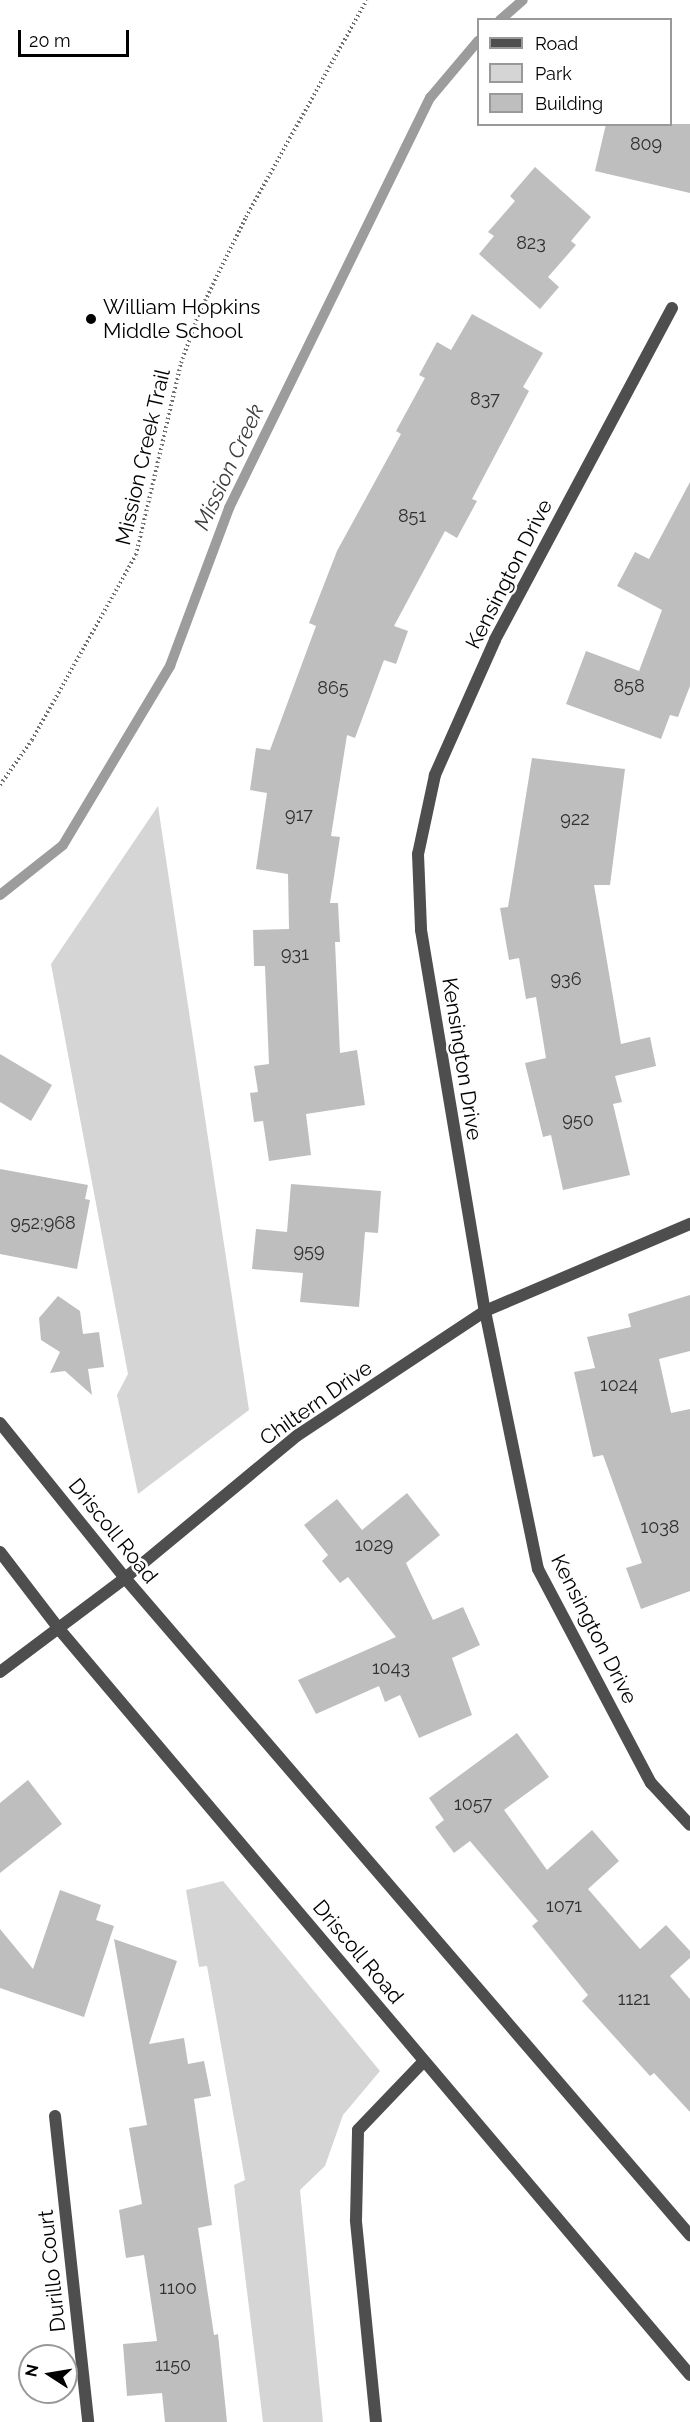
<!DOCTYPE html>
<html>
<head>
<meta charset="utf-8">
<style>
	body { margin:0 }
	#map { position:relative; width:690px; height:2422px; overflow:hidden; background:#fff; font-family:Raleway,sans-serif }
	div>[style] { position:absolute }
	[style*='--x'] { left:calc(var(--x)*1px); top:calc(var(--y)*1px); width:calc(var(--w)*1px); rotate:calc(var(--a)*1deg) }
	.green>* { inset:0; background:#d5d5d5 }
	.stream>* { height:10px; margin:-5px; padding:0 5px; transform-origin:5px; border-radius:5px; background:#9c9c9c }
	.building>* { inset:0; background:#bebebe }
	.path>* { height:4px; margin-top:-2px; transform-origin:0; background:repeating-linear-gradient(90deg,#707070 0 1.5px,transparent 0 4.5px) }
	.service>* { height:12px; margin:-6px; padding:0 6px; transform-origin:6px; border-radius:6px; background:#4e4e4e }
	.minor>* { height:12px; margin:-6px; padding:0 6px; transform-origin:6px; border-radius:6px; background:#4e4e4e }
	.tertiary>* { height:12px; margin:-6px; padding:0 6px; transform-origin:6px; border-radius:6px; background:#4e4e4e }
	.dots>* { width:16px; height:16px; translate:-50% -50%; box-sizing:border-box; border:3px solid #fff; border-radius:50% }
	span { translate:-50% -50%; white-space:nowrap; text-align:center; line-height:1.15; -webkit-text-stroke:5px #fff; paint-order:stroke }
	.number-label { font-size:18px; color:#303030 }
	.number-label span { -webkit-text-stroke-width:0 }
	.poi-label { font-size:21px; color:#000 }
	.left { translate:0 -50%; text-align:left }
	.street-label { font-size:21px; color:#000 }
	.water-label { font-size:22px; color:#3d3d3d; font-style:italic }
	.legend { position:absolute; left:477px; top:18px; width:195px; height:108px; box-sizing:border-box; background:#fff; border:2px solid #999; margin:0; padding:8px 10px; list-style:none; font-size:18px; color:#000 }
	.legend li { display:flex; align-items:center; gap:12px; height:30px }
	.legend b { width:30px; border:2px solid #999 }
	.north { position:absolute; left:18px; top:2344px; width:60px; height:60px; box-sizing:border-box; background:#fff; border:2px solid #999; border-radius:50%; rotate:282deg; font-size:16px; font-weight:700; line-height:24px; text-align:center; color:#000 }
	.north::after { content:''; display:block; margin:auto; width:21px; height:27px; background:#000; clip-path:polygon(50% 0,100% 100%,50% 72%,0 100%) }
	.scale { position:absolute; left:18px; top:30px; width:111px; height:27px; box-sizing:border-box; border:3px solid #000; border-top:0; padding-left:8px; font-size:18px; line-height:21px; white-space:nowrap; color:#000; -webkit-text-stroke:4px #fff; paint-order:stroke }
</style>
</head>
<body>
<div id="map">
	<div class="green">
		<div style="clip-path:polygon(158px 806px,249px 1410px,138px 1494px,117px 1395px,128px 1374px,51px 964px)"></div>
		<div style="clip-path:polygon(223px 1881px,380px 2071px,343px 2115px,325px 2166px,300px 2190px,323px 2422px,263px 2422px,234px 2185px,245px 2180px,207px 1966px,199px 1967px,186px 1890px)"></div>
	</div>
	<div class="stream">
		<div style="--x:500;--y:20;--w:30;--a:-41"></div>
		<div style="--x:0;--y:895;--w:80;--a:-38.4"></div>
		<div style="--x:63;--y:845;--w:209;--a:-59.1"></div>
		<div style="--x:170;--y:666;--w:169;--a:-69.5"></div>
		<div style="--x:229;--y:508;--w:457;--a:-63.9"></div>
		<div style="--x:430;--y:98;--w:75;--a:-49.9"></div>
	</div>
	<div class="building">
		<div style="clip-path:polygon(606px 124px,690px 124px,690px 193px,595px 171px)"></div>
		<div style="clip-path:polygon(535px 167px,591px 217px,571px 241px,576px 245px,548px 277px,559px 287px,540px 309px,479px 254px,494px 236px,488px 232px,515px 201px,510px 196px)"></div>
		<div style="clip-path:polygon(472px 314px,543px 353px,523px 387px,529px 391px,472px 499px,477px 501px,457px 538px,445px 531px,394px 626px,408px 631px,396px 664px,384px 660px,355px 738px,347px 735px,331px 836px,340px 837px,330px 903px,338px 903px,340px 942px,335px 942px,340px 1053px,357px 1050px,365px 1105px,306px 1114px,311px 1155px,269px 1161px,263px 1121px,254px 1122px,250px 1093px,258px 1092px,254px 1066px,269px 1064px,265px 966px,254px 966px,253px 930px,289px 929px,288px 874px,256px 869px,267px 793px,250px 790px,256px 748px,270px 750px,316px 626px,309px 623px,337px 551px,401px 434px,396px 431px,425px 378px,419px 375px,437px 342px,451px 350px)"></div>
		<div style="clip-path:polygon(690px 482px,690px 686px,678px 717px,670px 715px,661px 739px,566px 704px,586px 651px,639px 671px,662px 610px,617px 586px,635px 552px,649px 559px)"></div>
		<div style="clip-path:polygon(532px 758px,625px 769px,610px 885px,594px 885px,621px 1044px,650px 1037px,656px 1066px,615px 1076px,622px 1102px,613px 1104px,630px 1175px,563px 1190px,551px 1135px,543px 1137px,525px 1063px,546px 1058px,536px 997px,526px 999px,519px 958px,509px 960px,500px 908px,508px 907px)"></div>
		<div style="clip-path:polygon(0 1054px,52px 1085px,31px 1121px,0 1102px)"></div>
		<div style="clip-path:polygon(0 1169px,88px 1185px,85px 1199px,90px 1200px,77px 1269px,0 1254px)"></div>
		<div style="clip-path:polygon(291px 1184px,381px 1191px,378px 1233px,365px 1232px,359px 1307px,300px 1302px,303px 1273px,252px 1269px,256px 1229px,287px 1232px)"></div>
		<div style="clip-path:polygon(690px 1295px,690px 1351px,659px 1359px,671px 1413px,690px 1409px,690px 1591px,641px 1609px,626px 1568px,642px 1563px,603px 1455px,593px 1457px,574px 1372px,595px 1368px,587px 1337px,631px 1327px,628px 1314px)"></div>
		<div style="clip-path:polygon(58px 1296px,80px 1311px,83px 1334px,99px 1332px,104px 1367px,88px 1369px,92px 1395px,65px 1371px,50px 1373px,60px 1352px,41px 1340px,39px 1318px)"></div>
		<div style="clip-path:polygon(407px 1493px,440px 1535px,406px 1563px,433px 1620px,463px 1607px,480px 1645px,452px 1658px,472px 1715px,419px 1738px,400px 1695px,385px 1702px,379px 1686px,316px 1714px,298px 1680px,396px 1637px,348px 1577px,340px 1583px,322px 1561px,328px 1555px,304px 1525px,337px 1499px,362px 1530px)"></div>
		<div style="clip-path:polygon(517px 1733px,549px 1777px,504px 1810px,547px 1870px,592px 1830px,619px 1861px,588px 1889px,640px 1949px,666px 1925px,690px 1951px,690px 1958px,670px 1976px,690px 1999px,690px 2112px,654px 2073px,650px 2076px,582px 2001px,588px 1995px,532px 1926px,538px 1921px,470px 1841px,454px 1853px,435px 1827px,444px 1820px,429px 1798px)"></div>
		<div style="clip-path:polygon(28px 1780px,62px 1824px,0 1873px,0 1803px)"></div>
		<div style="clip-path:polygon(60px 1890px,101px 1905px,96px 1920px,114px 1926px,84px 2017px,0 1988px,0 1929px,33px 1969px)"></div>
		<div style="clip-path:polygon(114px 1939px,177px 1961px,149px 2044px,184px 2038px,188px 2064px,204px 2061px,211px 2096px,194px 2099px,212px 2225px,198px 2228px,214px 2335px,218px 2334px,227px 2422px,165px 2422px,162px 2393px,127px 2396px,123px 2344px,157px 2341px,144px 2255px,126px 2258px,119px 2210px,142px 2204px,129px 2128px,147px 2125px)"></div>
	</div>
	<div class="path">
		<div style="--x:0;--y:785;--w:55;--a:-54.6"></div>
		<div style="--x:32;--y:740;--w:212;--a:-60.7"></div>
		<div style="--x:136;--y:555;--w:197;--a:-76.8"></div>
		<div style="--x:181;--y:363;--w:53;--a:-70.2"></div>
		<div style="--x:199;--y:313;--w:107;--a:-63.9"></div>
		<div style="--x:246;--y:217;--w:248;--a:-60.9"></div>
	</div>
	<div class="service">
		<div style="--x:376;--y:2422;--w:203;--a:-95.7"></div>
		<div style="--x:356;--y:2220;--w:90;--a:-88.7"></div>
		<div style="--x:358;--y:2130;--w:95;--a:-46.3"></div>
	</div>
	<div class="minor">
		<div style="--x:672;--y:308;--w:376;--a:118.1"></div>
		<div style="--x:495;--y:640;--w:148;--a:114"></div>
		<div style="--x:435;--y:775;--w:81;--a:102.1"></div>
		<div style="--x:418;--y:854;--w:76;--a:87.7"></div>
		<div style="--x:421;--y:930;--w:386;--a:80.5"></div>
		<div style="--x:485;--y:1311;--w:263;--a:78.4"></div>
		<div style="--x:538;--y:1569;--w:242;--a:62.2"></div>
		<div style="--x:651;--y:1783;--w:57;--a:47.1"></div>
		<div style="--x:0;--y:1672;--w:156;--a:-36.9"></div>
		<div style="--x:125;--y:1578;--w:224;--a:-39.6"></div>
		<div style="--x:298;--y:1435;--w:224;--a:-33.5"></div>
		<div style="--x:485;--y:1311;--w:223;--a:-23"></div>
		<div style="--x:55;--y:2116;--w:308;--a:83.8"></div>
	</div>
	<div class="tertiary">
		<div style="--x:0;--y:1423;--w:199;--a:51.1"></div>
		<div style="--x:125;--y:1578;--w:867;--a:49.31"></div>
		<div style="--x:0;--y:1552;--w:97;--a:52.5"></div>
		<div style="--x:59;--y:1629;--w:977;--a:49.77"></div>
	</div>
	<div class="dots">
		<div style="left:91px;top:319px;background:#000"></div>
	</div>
	<div class="number-label">
		<span style="left:646px;top:144px">809</span>
		<span style="left:531px;top:243px">823</span>
		<span style="left:485px;top:399px">837</span>
		<span style="left:412px;top:516px">851</span>
		<span style="left:629px;top:686px">858</span>
		<span style="left:333px;top:688px">865</span>
		<span style="left:299px;top:815px">917</span>
		<span style="left:575px;top:819px">922</span>
		<span style="left:295px;top:954px">931</span>
		<span style="left:566px;top:979px">936</span>
		<span style="left:578px;top:1120px">950</span>
		<span style="left:43px;top:1223px">952;968</span>
		<span style="left:309px;top:1251px">959</span>
		<span style="left:619px;top:1385px">1024</span>
		<span style="left:660px;top:1527px">1038</span>
		<span style="left:374px;top:1545px">1029</span>
		<span style="left:391px;top:1668px">1043</span>
		<span style="left:473px;top:1804px">1057</span>
		<span style="left:564px;top:1906px">1071</span>
		<span style="left:634px;top:1999px">1121</span>
		<span style="left:178px;top:2288px">1100</span>
		<span style="left:173px;top:2365px">1150</span>
	</div>
	<div class="poi-label">
		<span class="left" style="left:103px;top:319px">William Hopkins<br>Middle School</span>
	</div>
	<div class="street-label">
		<span style="left:143px;top:457px;rotate:-77deg">Mission Creek Trail</span>
		<span style="left:509px;top:574px;rotate:-63deg">Kensington Drive</span>
		<span style="left:462px;top:1059px;rotate:81deg">Kensington Drive</span>
		<span style="left:316px;top:1403px;rotate:-35deg">Chiltern Drive</span>
		<span style="left:113px;top:1531px;rotate:51deg">Driscoll Road</span>
		<span style="left:594px;top:1629px;rotate:63deg">Kensington Drive</span>
		<span style="left:358px;top:1952px;rotate:50deg">Driscoll Road</span>
		<span style="left:52px;top:2271px;rotate:-96deg">Durillo Court</span>
	</div>
	<div class="water-label">
		<span style="left:229px;top:467px;rotate:-65deg">Mission Creek</span>
	</div>
	<ul class="legend">
	<li><b style="height:8px;background:#4e4e4e"></b>Road</li>
	<li><b style="height:16px;background:#d5d5d5"></b>Park</li>
	<li><b style="height:16px;background:#bebebe"></b>Building</li>
	</ul>
	<div class="north">N</div>
	<div class="scale">20 m</div>
</div>
</body>
</html>
